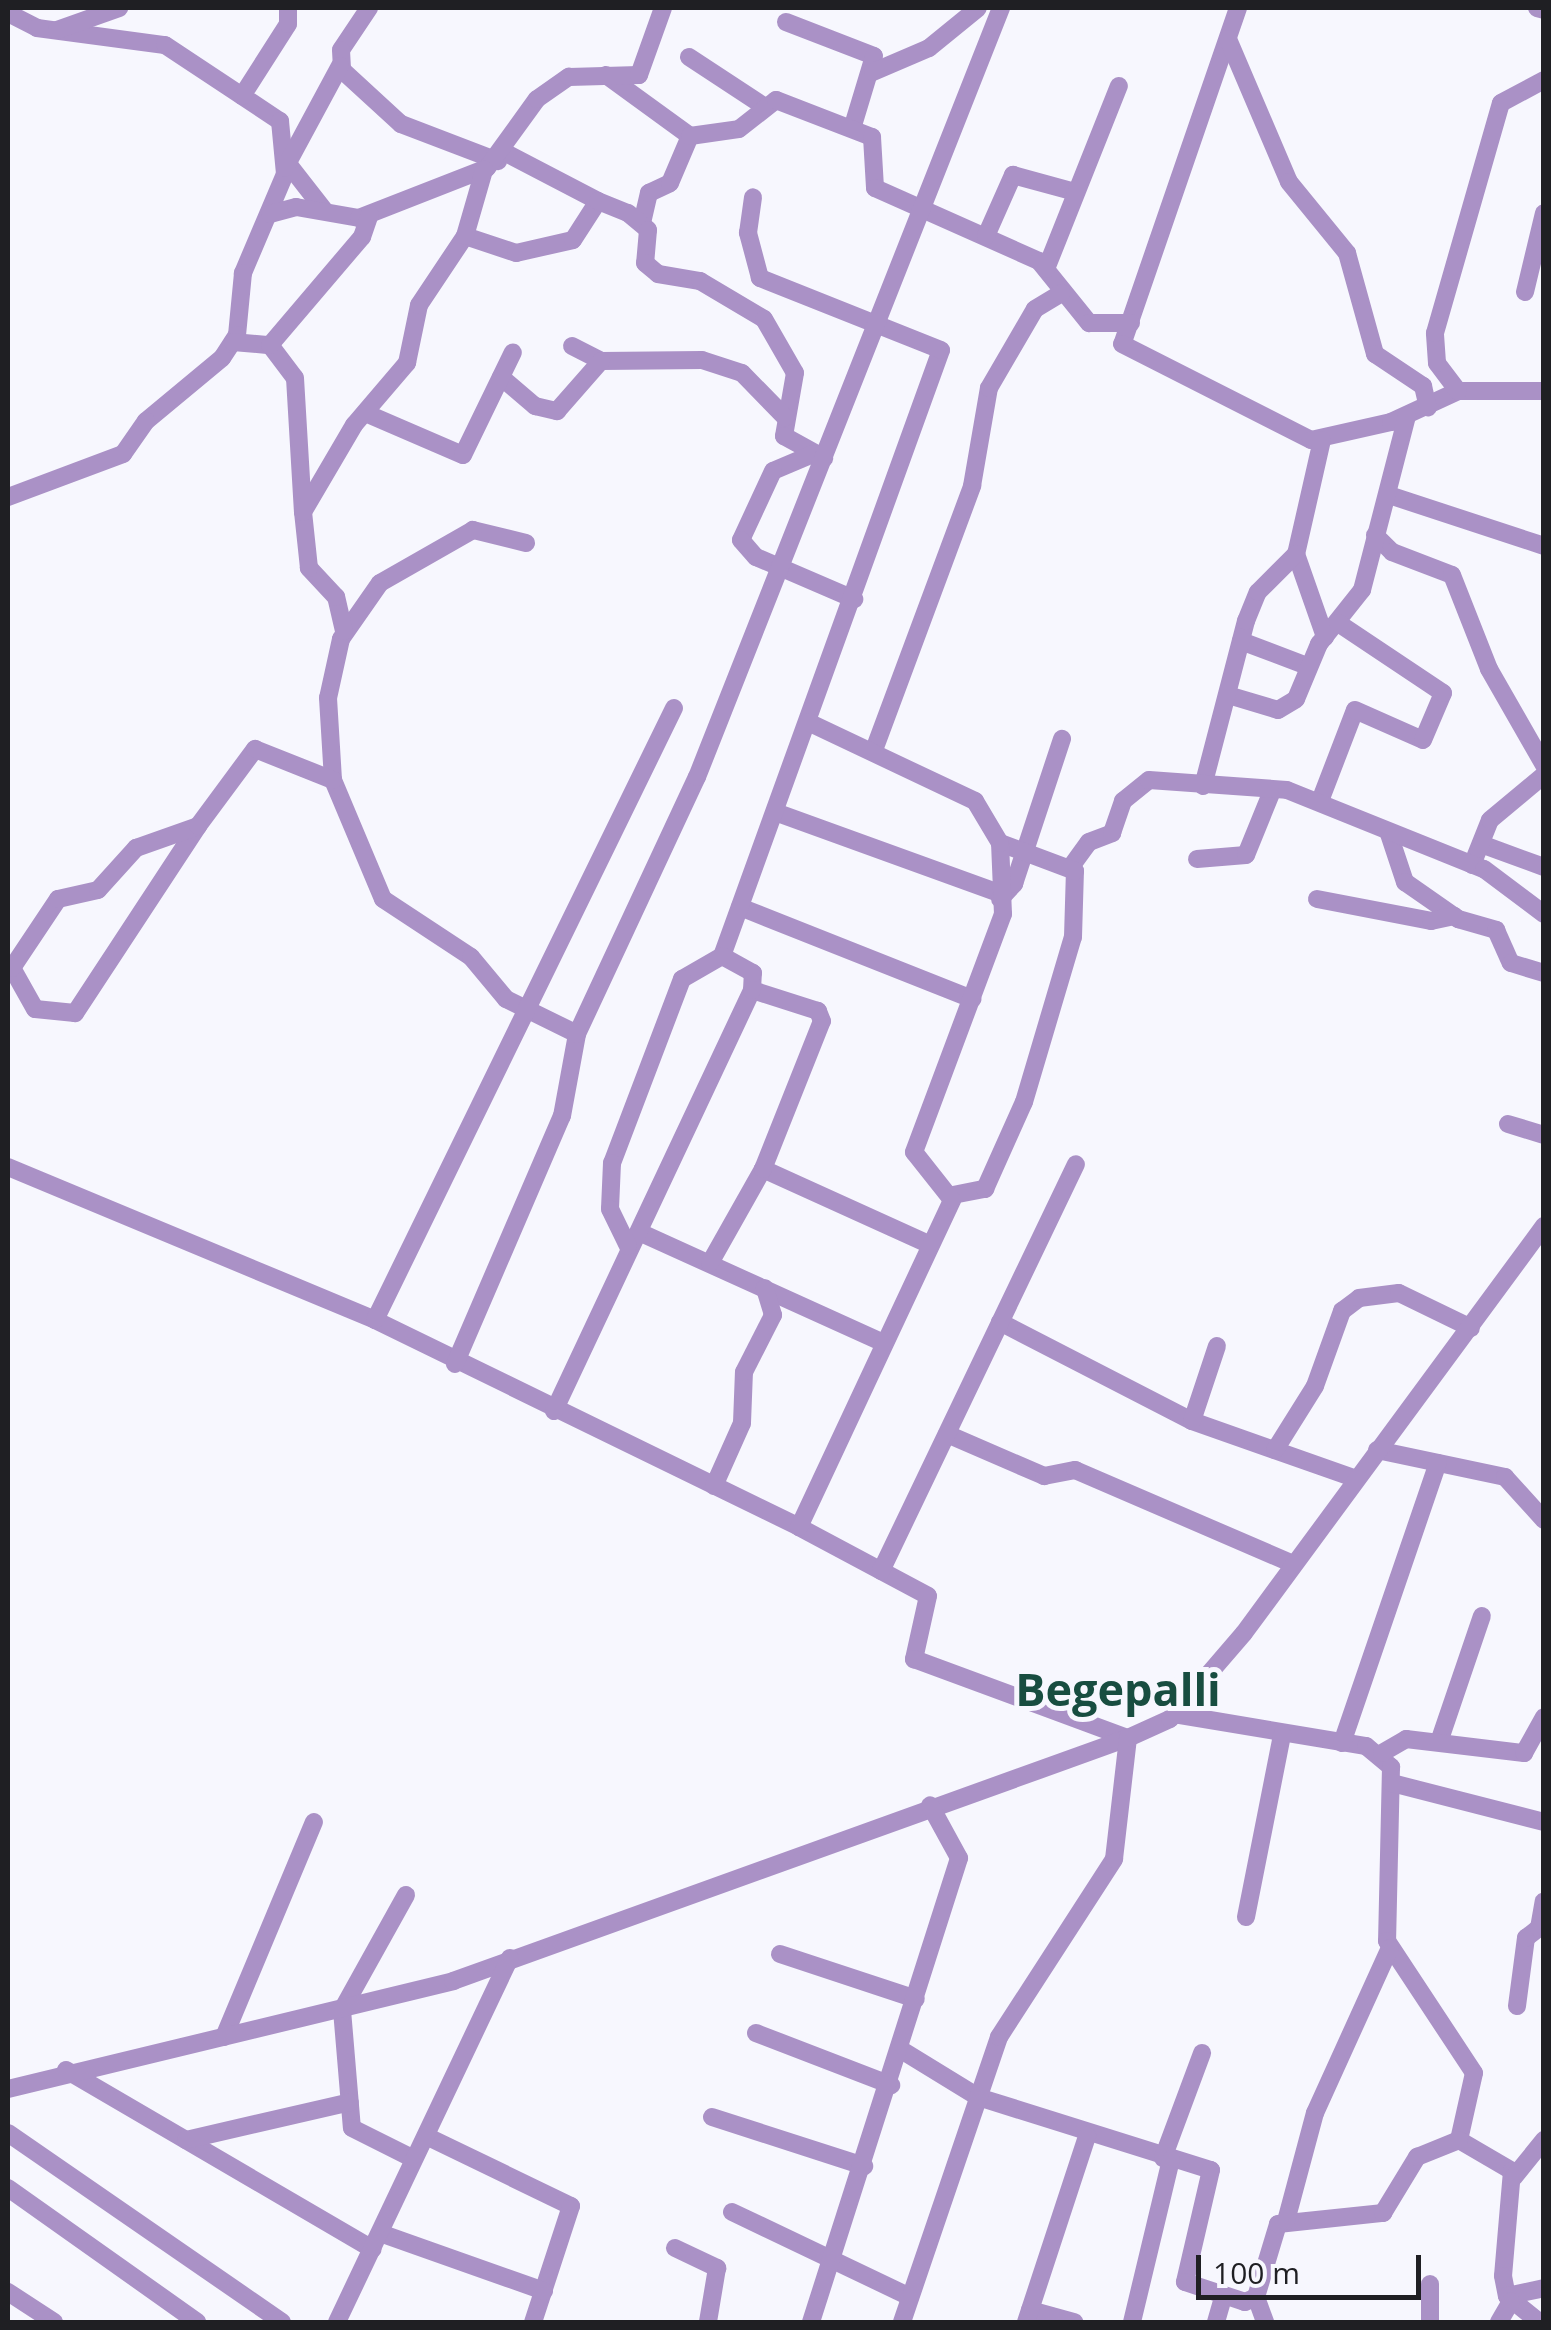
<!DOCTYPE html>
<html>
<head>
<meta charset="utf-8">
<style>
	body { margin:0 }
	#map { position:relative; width:1551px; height:2330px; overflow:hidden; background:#f7f7fe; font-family:"Open Sans",sans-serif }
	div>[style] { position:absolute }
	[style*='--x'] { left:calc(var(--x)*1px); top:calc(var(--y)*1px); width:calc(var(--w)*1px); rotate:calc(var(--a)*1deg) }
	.minor>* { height:18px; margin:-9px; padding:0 9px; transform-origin:9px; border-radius:9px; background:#aa91c6 }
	span { translate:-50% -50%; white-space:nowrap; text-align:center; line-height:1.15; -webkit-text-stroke:10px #f7f7fe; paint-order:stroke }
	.district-label { font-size:45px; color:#184d40; font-weight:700 }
	.frame { position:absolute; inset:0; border:10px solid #1f1f23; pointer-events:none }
	.scale { position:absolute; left:1196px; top:2255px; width:225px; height:45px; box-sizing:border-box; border:5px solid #1f1f23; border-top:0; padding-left:12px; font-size:30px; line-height:35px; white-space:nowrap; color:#1f1f23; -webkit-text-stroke:8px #f7f7fe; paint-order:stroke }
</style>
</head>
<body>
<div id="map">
	<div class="minor">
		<div style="--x:369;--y:8;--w:50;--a:123.7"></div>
		<div style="--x:341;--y:50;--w:20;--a:87"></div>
		<div style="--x:342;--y:70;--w:80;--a:42.5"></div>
		<div style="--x:401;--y:124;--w:104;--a:20.9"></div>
		<div style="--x:1238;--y:8;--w:355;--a:109"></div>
		<div style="--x:1122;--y:344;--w:212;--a:26.9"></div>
		<div style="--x:1311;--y:440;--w:82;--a:-12.7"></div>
		<div style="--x:1391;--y:422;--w:74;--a:-24.8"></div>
		<div style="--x:1458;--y:391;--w:86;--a:0"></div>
		<div style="--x:1537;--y:8;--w:7;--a:16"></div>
		<div style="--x:8;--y:13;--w:33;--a:27"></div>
		<div style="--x:37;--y:28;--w:129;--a:7.6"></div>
		<div style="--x:165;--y:45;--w:138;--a:33.5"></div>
		<div style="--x:280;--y:121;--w:53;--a:84.6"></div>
		<div style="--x:285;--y:174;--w:108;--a:113"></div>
		<div style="--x:243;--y:273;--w:62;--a:95.5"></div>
		<div style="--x:237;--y:335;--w:27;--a:123"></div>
		<div style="--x:222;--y:358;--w:99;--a:140.3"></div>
		<div style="--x:146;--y:421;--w:40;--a:124.9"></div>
		<div style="--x:123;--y:454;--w:123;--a:159.5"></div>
		<div style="--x:786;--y:22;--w:94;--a:21.1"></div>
		<div style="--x:874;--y:56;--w:76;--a:106.8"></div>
		<div style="--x:57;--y:30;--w:66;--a:-19.5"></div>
		<div style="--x:1228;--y:39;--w:155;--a:66.9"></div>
		<div style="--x:1289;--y:182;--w:92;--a:50.8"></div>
		<div style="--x:1347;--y:253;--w:105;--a:74.5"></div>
		<div style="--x:1375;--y:354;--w:58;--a:33.7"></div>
		<div style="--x:1423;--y:386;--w:22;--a:77"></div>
		<div style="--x:689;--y:57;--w:91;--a:33.3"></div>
		<div style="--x:873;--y:72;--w:61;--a:-23.2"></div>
		<div style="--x:929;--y:48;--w:63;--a:-39.2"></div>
		<div style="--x:606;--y:75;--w:104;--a:36"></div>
		<div style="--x:242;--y:96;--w:85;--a:-57.4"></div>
		<div style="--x:288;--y:24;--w:16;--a:-90"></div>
		<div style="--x:504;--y:152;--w:106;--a:27.5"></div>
		<div style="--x:289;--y:165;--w:58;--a:52"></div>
		<div style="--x:285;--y:168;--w:116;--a:-61.7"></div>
		<div style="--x:270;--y:214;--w:27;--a:-15"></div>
		<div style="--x:296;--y:207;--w:64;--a:9.9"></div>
		<div style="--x:359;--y:218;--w:137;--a:-21.3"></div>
		<div style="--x:487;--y:168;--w:85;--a:-54.1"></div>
		<div style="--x:537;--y:99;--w:39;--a:-35"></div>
		<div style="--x:569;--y:77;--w:70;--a:-1.6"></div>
		<div style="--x:639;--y:75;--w:71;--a:-70.3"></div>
		<div style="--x:642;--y:223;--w:31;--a:-77"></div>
		<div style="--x:649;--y:193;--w:23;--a:-25"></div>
		<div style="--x:670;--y:183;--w:51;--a:-66.9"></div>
		<div style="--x:690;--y:136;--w:49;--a:-8.1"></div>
		<div style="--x:739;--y:129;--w:47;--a:-38.1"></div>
		<div style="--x:776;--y:100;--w:103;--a:21.1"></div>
		<div style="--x:872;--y:137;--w:51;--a:86.6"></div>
		<div style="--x:875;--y:188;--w:180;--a:24"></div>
		<div style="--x:1039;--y:261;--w:80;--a:51.1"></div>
		<div style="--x:1089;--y:323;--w:42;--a:0"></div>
		<div style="--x:465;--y:236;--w:54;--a:18.4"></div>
		<div style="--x:516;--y:253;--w:58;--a:-12.8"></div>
		<div style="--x:573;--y:240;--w:46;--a:-57.3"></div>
		<div style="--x:598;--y:201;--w:32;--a:22"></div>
		<div style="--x:628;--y:213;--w:26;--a:40"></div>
		<div style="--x:648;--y:230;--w:33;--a:95"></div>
		<div style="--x:645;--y:263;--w:17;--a:40"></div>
		<div style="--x:658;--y:274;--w:43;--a:9.5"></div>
		<div style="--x:700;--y:281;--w:74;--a:30.7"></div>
		<div style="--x:764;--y:319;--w:62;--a:60.1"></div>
		<div style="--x:795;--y:373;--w:64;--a:99.9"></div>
		<div style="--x:784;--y:436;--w:46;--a:28.8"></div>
		<div style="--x:986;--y:236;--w:67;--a:-66.1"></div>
		<div style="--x:1013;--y:175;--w:64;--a:15.3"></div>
		<div style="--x:1046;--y:269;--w:197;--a:-68.3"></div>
		<div style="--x:1525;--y:292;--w:81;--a:-76.5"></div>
		<div style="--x:233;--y:342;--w:37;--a:5"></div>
		<div style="--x:270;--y:345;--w:41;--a:52.9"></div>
		<div style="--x:295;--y:378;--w:134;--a:86.6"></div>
		<div style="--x:270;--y:345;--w:142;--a:-49.6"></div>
		<div style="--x:362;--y:237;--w:24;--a:-71"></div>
		<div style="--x:572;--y:346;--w:33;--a:27"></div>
		<div style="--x:601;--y:361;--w:101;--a:-0.6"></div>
		<div style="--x:702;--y:360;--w:42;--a:18"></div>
		<div style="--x:742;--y:373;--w:62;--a:45.7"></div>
		<div style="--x:501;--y:377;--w:45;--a:40.5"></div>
		<div style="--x:535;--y:406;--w:23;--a:13"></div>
		<div style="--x:557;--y:411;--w:67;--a:-48.7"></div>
		<div style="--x:1458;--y:391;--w:35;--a:-127"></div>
		<div style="--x:1437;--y:363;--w:30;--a:-94"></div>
		<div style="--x:1435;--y:333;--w:239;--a:-74"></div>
		<div style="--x:1501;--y:103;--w:49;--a:-28.1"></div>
		<div style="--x:370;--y:415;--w:101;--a:23.3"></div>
		<div style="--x:463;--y:455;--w:114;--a:-64.1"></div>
		<div style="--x:1322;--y:440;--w:117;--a:102.8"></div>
		<div style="--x:1296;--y:554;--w:88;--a:70.7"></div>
		<div style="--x:813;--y:454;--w:43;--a:157"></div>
		<div style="--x:773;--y:471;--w:76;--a:114.9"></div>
		<div style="--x:741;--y:540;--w:23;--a:49"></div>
		<div style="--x:756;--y:557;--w:107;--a:23.2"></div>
		<div style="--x:1389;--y:495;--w:163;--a:18.2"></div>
		<div style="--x:1375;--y:535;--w:24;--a:45"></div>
		<div style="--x:1392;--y:552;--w:64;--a:21"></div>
		<div style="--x:1452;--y:575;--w:101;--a:68.5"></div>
		<div style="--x:1489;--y:669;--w:111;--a:60.2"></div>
		<div style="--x:526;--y:543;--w:55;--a:-166.2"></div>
		<div style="--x:473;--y:530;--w:107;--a:150.3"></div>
		<div style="--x:380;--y:583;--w:68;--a:124.9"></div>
		<div style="--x:341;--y:639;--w:60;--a:102.4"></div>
		<div style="--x:328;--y:698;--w:82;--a:86.5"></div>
		<div style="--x:333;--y:780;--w:129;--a:67.2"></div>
		<div style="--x:383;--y:899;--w:105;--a:33.4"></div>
		<div style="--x:471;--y:957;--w:55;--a:50.2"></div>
		<div style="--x:506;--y:999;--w:79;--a:26.2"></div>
		<div style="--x:344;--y:631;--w:35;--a:-103"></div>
		<div style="--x:336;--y:597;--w:40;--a:-133"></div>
		<div style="--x:309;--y:568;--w:56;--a:-96.1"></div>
		<div style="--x:303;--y:512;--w:101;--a:-59.6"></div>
		<div style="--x:354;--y:425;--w:82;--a:-49.5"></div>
		<div style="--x:407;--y:363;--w:59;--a:-78.3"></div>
		<div style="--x:419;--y:305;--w:83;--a:-56.3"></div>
		<div style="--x:465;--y:236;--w:69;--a:-73.9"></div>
		<div style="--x:1241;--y:641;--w:71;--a:20.7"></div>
		<div style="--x:1228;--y:695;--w:52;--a:16.7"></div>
		<div style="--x:1278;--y:710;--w:21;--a:-31"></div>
		<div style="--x:1296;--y:699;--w:60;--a:-67.3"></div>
		<div style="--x:1319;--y:644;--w:69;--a:-51.5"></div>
		<div style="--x:1362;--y:590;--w:180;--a:-75.5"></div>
		<div style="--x:874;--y:750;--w:282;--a:-69.6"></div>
		<div style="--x:972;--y:486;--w:99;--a:-80.2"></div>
		<div style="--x:989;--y:388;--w:91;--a:-59.8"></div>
		<div style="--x:1035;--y:309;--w:31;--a:-31"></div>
		<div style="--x:1203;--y:786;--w:171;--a:-75.4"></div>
		<div style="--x:1246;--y:621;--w:31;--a:-68"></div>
		<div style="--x:1258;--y:592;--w:54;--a:-45"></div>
		<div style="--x:1320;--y:801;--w:97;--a:-69"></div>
		<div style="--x:1355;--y:710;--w:74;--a:23.8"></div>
		<div style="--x:1423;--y:740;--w:51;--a:-66.9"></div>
		<div style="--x:1443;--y:693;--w:126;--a:-146.3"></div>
		<div style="--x:775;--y:812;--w:238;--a:19.9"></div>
		<div style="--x:198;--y:826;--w:224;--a:123.3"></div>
		<div style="--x:75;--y:1013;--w:40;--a:-174.3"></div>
		<div style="--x:35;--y:1009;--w:47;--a:-119.3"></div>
		<div style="--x:12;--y:968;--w:83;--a:-56.3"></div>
		<div style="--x:58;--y:899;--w:41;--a:-12.7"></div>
		<div style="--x:98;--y:890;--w:57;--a:-47.9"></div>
		<div style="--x:136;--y:848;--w:66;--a:-19.5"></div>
		<div style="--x:198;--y:826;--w:96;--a:-53.5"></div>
		<div style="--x:255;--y:749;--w:84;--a:21.7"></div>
		<div style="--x:1389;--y:834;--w:51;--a:71.6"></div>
		<div style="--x:1405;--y:882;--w:65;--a:34.9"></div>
		<div style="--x:1458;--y:919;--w:40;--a:16"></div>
		<div style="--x:1496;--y:930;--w:36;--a:66"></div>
		<div style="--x:1511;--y:963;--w:34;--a:17"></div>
		<div style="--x:1481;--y:844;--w:67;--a:20.1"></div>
		<div style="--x:1197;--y:859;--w:49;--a:-4.7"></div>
		<div style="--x:1246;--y:855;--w:69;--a:-67.9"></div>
		<div style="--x:1472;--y:865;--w:48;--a:-68.2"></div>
		<div style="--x:1490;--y:820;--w:70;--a:-39.8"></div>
		<div style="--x:1070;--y:868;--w:32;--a:-54"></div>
		<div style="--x:1089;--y:842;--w:25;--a:-21"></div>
		<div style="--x:1112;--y:833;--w:34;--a:-71"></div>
		<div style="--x:1123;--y:801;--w:33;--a:-39"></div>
		<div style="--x:1149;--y:780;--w:138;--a:4.1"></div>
		<div style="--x:1287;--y:790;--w:212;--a:21.9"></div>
		<div style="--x:1484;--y:869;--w:75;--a:36.9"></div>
		<div style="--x:1000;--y:899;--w:21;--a:-47"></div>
		<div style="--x:1014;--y:884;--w:153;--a:-71.7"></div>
		<div style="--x:1317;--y:899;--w:116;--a:10.9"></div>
		<div style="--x:1431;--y:921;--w:24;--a:-12"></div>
		<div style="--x:740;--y:907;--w:250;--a:21.6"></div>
		<div style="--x:722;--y:956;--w:644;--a:-70.13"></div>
		<div style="--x:941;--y:350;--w:195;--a:-158.3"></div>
		<div style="--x:760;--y:278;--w:47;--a:-104.9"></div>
		<div style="--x:748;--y:233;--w:36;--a:-82"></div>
		<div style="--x:1508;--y:1124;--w:38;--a:17"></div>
		<div style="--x:8;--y:1167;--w:398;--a:22.6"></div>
		<div style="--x:375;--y:1320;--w:472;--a:26"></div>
		<div style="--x:799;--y:1527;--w:146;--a:28.1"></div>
		<div style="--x:928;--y:1596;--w:65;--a:102.5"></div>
		<div style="--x:914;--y:1659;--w:228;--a:20.3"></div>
		<div style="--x:763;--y:1169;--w:181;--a:24.4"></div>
		<div style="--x:953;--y:1195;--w:33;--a:-11"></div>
		<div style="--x:985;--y:1189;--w:95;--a:-65.9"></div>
		<div style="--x:1024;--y:1102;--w:172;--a:-73.5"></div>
		<div style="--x:1073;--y:937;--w:66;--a:-88.3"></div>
		<div style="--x:1075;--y:871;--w:80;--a:-159.5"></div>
		<div style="--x:639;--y:1232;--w:266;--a:24.4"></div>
		<div style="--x:710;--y:1263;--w:108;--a:-60.6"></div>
		<div style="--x:763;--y:1169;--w:159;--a:-68.3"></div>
		<div style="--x:822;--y:1021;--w:11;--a:-112"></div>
		<div style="--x:818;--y:1011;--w:69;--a:-162.3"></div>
		<div style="--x:375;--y:1320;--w:681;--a:-63.96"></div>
		<div style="--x:1000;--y:1322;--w:216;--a:27.3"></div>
		<div style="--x:1192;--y:1421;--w:172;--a:19.4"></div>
		<div style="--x:455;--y:1364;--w:270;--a:-66.7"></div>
		<div style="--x:562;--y:1116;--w:83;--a:-79.6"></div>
		<div style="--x:577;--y:1034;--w:284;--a:-65"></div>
		<div style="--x:697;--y:777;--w:827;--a:-68.43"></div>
		<div style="--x:554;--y:1411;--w:465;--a:-64.8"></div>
		<div style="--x:752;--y:990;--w:17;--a:-87"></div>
		<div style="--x:753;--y:973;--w:35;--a:-151"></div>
		<div style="--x:722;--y:956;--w:46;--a:150.1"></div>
		<div style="--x:682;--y:979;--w:197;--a:110.8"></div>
		<div style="--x:612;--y:1163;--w:46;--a:92.5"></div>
		<div style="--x:610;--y:1209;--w:41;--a:64.1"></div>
		<div style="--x:1192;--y:1421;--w:79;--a:-71.6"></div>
		<div style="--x:947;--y:1434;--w:106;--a:23.4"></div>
		<div style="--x:1044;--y:1476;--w:32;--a:-11"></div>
		<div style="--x:1075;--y:1470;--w:235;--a:23.3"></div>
		<div style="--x:1275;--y:1450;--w:75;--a:-58"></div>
		<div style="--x:1315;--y:1386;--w:80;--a:-70.2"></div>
		<div style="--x:1342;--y:1311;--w:21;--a:-37"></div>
		<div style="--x:1359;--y:1298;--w:40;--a:-7.1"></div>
		<div style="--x:1399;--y:1293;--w:80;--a:25.9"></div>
		<div style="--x:1377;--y:1450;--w:131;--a:11.9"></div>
		<div style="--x:1505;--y:1477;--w:58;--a:47.8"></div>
		<div style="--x:714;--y:1486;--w:69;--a:-66"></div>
		<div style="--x:742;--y:1423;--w:51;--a:-87.8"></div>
		<div style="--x:744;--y:1372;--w:64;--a:-63"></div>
		<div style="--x:773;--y:1315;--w:28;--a:-107"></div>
		<div style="--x:799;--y:1527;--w:361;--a:-64.9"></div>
		<div style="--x:952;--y:1200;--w:61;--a:-128.4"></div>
		<div style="--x:914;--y:1152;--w:254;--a:-69.5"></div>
		<div style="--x:1003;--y:914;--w:71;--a:-92.4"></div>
		<div style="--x:1000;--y:843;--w:49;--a:-120.8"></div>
		<div style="--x:975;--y:801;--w:185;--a:-154.7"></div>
		<div style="--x:881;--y:1571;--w:451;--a:-64.4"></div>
		<div style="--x:1174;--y:1714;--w:195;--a:9.5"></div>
		<div style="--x:1366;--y:1746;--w:33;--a:40"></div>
		<div style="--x:1391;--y:1767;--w:174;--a:91.3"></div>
		<div style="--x:1387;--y:1941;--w:158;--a:56.6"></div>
		<div style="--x:1474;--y:2073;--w:69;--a:102.6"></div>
		<div style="--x:1459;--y:2140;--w:61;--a:30.3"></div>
		<div style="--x:1512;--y:2171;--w:105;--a:94.9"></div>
		<div style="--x:1503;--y:2276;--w:20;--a:79"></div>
		<div style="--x:1507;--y:2296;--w:41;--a:39.1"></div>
		<div style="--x:1439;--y:1742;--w:133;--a:-71.2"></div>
		<div style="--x:1342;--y:1743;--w:296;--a:-71.1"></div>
		<div style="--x:1382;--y:1753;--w:28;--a:-30"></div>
		<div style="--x:1406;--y:1739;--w:119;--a:6.8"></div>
		<div style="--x:1524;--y:1753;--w:41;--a:-60.9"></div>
		<div style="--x:1392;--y:1783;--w:157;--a:14.4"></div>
		<div style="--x:406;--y:1895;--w:132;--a:119.1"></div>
		<div style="--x:342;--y:2010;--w:118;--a:85.2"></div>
		<div style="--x:352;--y:2128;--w:69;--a:26.6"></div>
		<div style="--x:1246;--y:1917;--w:186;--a:-78.8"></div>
		<div style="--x:780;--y:1954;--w:143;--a:18.3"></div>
		<div style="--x:1517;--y:2006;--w:69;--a:-82.5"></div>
		<div style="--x:1526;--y:1938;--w:16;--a:-38"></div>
		<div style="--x:1539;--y:1928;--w:27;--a:-80"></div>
		<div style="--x:756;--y:2033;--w:145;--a:21.1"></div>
		<div style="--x:224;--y:2037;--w:233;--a:-67.3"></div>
		<div style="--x:903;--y:2051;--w:88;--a:31.5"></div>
		<div style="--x:978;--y:2097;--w:244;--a:17.4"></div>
		<div style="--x:1211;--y:2170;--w:115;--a:103.1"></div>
		<div style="--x:1185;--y:2282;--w:63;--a:18.4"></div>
		<div style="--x:1245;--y:2302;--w:12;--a:-24"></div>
		<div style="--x:1256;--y:2297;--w:76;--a:-73.2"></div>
		<div style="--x:1278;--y:2224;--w:106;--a:-6"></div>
		<div style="--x:1383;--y:2213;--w:66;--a:-58.7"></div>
		<div style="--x:1417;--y:2157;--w:45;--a:-22"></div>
		<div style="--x:66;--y:2070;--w:355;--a:30.3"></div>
		<div style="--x:8;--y:2089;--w:458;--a:-13.6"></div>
		<div style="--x:453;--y:1981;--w:717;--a:-19.8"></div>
		<div style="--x:712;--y:2117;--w:160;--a:17.9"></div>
		<div style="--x:8;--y:2133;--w:333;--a:34.6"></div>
		<div style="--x:426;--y:2136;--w:161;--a:25.8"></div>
		<div style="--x:571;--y:2206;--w:122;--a:108.1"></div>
		<div style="--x:186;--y:2140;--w:168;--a:-13"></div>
		<div style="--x:1163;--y:2158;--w:112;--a:-69.6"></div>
		<div style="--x:1514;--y:2177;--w:48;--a:-51"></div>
		<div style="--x:8;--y:2188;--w:232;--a:35.3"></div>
		<div style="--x:732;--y:2212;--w:197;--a:25.5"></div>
		<div style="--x:1286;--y:2221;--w:112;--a:-75"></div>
		<div style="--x:1315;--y:2113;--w:181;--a:-65.6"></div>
		<div style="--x:380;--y:2233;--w:174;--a:19.5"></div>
		<div style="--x:675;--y:2248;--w:47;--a:25.5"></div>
		<div style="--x:717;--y:2268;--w:55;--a:99.5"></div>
		<div style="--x:8;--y:2292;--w:55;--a:33.1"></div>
		<div style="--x:1507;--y:2296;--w:38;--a:-12"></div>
		<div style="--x:1256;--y:2297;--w:27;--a:70"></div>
		<div style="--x:1030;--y:2310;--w:46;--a:15.3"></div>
		<div style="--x:337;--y:2322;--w:403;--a:-64.6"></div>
		<div style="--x:811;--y:2322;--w:487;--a:-72.3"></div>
		<div style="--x:959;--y:1858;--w:60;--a:-118.7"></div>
		<div style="--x:902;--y:2322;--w:301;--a:-71.2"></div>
		<div style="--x:999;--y:2037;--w:212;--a:-57.1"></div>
		<div style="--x:1114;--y:1859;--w:122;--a:-83.4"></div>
		<div style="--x:1128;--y:1738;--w:46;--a:-24.3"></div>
		<div style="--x:1170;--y:1719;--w:113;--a:-49.3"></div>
		<div style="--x:1244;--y:1633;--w:506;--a:-53.61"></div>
		<div style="--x:1026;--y:2322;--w:196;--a:-71.8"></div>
		<div style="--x:1132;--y:2322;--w:167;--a:-76.5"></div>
		<div style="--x:1216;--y:2322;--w:25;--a:-74"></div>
		<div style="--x:1430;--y:2322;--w:38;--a:-90"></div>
		<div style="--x:1499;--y:2322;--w:24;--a:-60"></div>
	</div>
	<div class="district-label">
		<span style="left:1118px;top:1689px">Begepalli</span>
	</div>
	<div class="frame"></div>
	<div class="scale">100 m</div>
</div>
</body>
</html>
